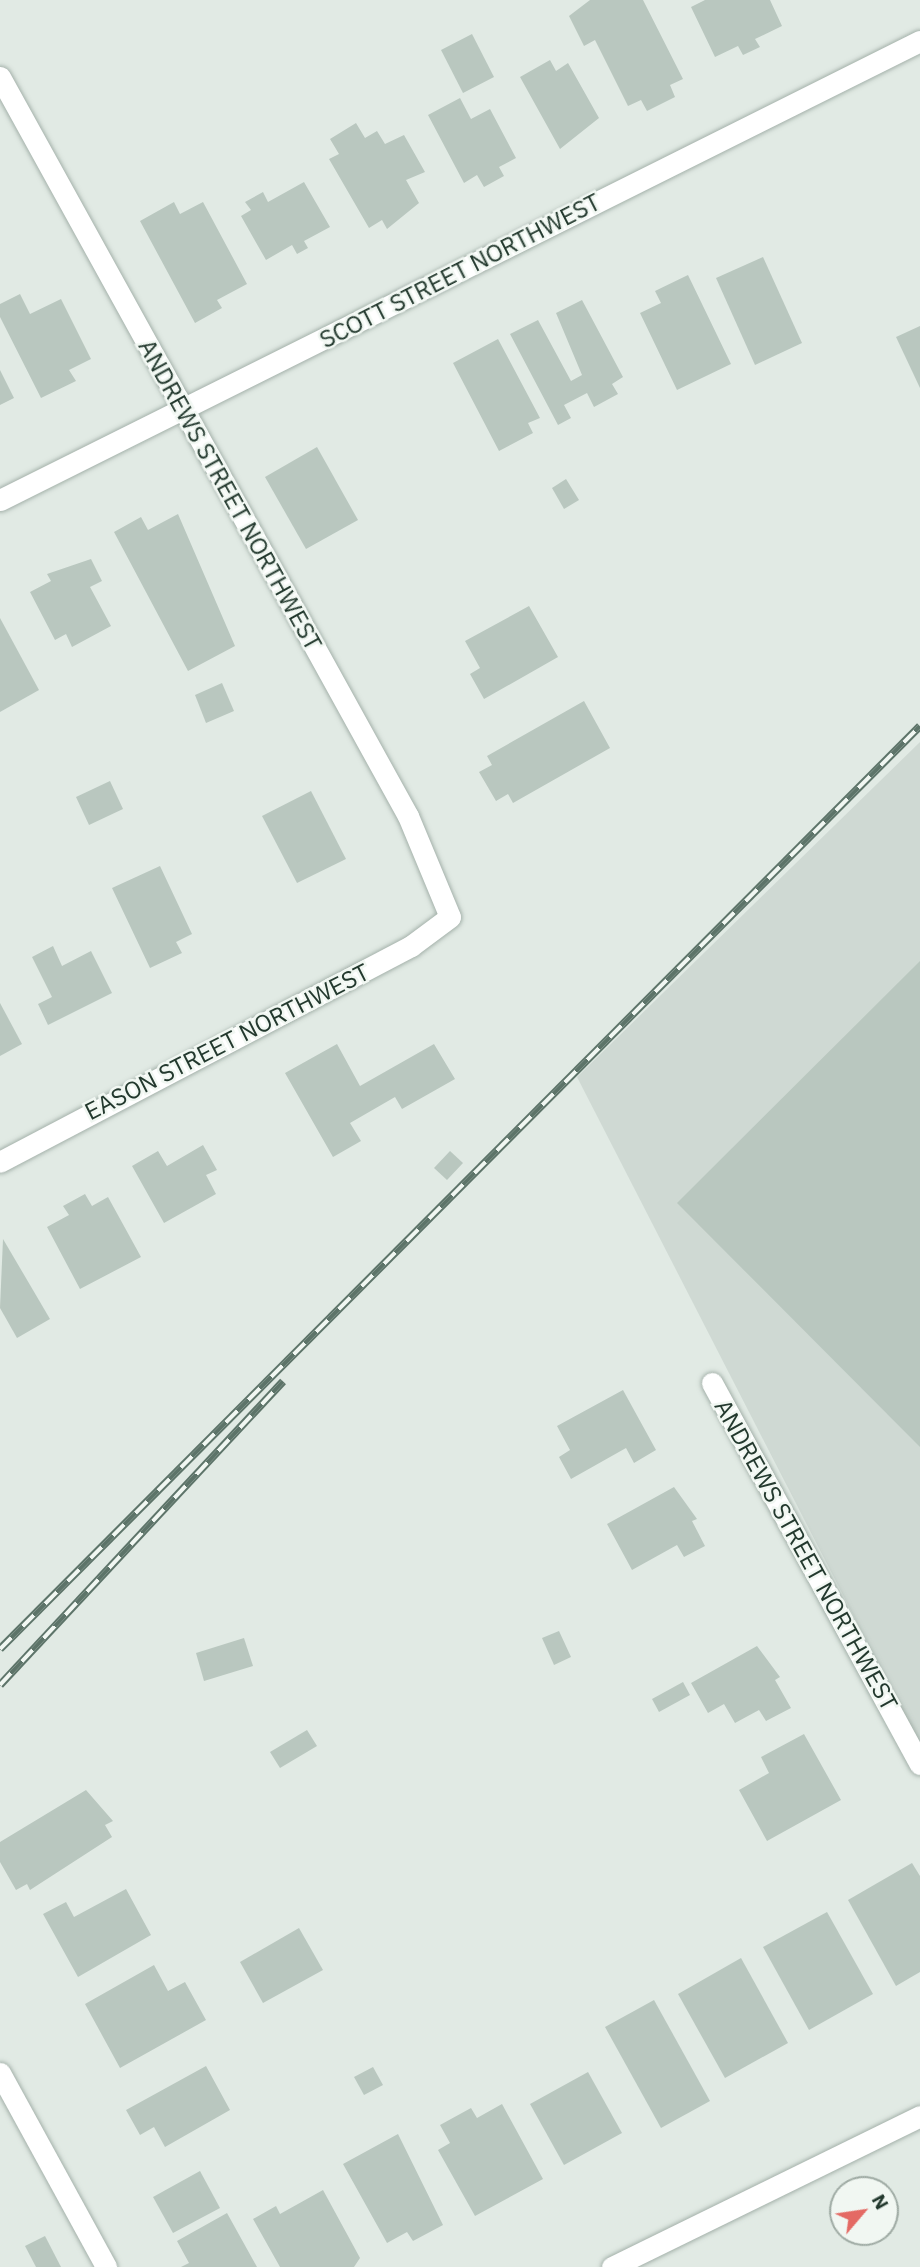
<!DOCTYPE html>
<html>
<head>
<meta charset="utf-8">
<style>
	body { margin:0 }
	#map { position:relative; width:920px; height:2267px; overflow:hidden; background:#e1eae4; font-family:"IBM Plex Sans",sans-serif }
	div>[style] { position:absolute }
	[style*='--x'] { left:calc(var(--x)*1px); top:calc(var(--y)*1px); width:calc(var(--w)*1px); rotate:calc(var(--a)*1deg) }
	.built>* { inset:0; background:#cfd9d3 }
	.building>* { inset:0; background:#b9c7bf }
	.roads { filter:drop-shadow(0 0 2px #a4b1aa) drop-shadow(0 0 2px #a4b1aa) }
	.street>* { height:21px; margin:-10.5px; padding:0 10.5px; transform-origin:10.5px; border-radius:10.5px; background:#fff }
	.rail>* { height:8px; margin-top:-4px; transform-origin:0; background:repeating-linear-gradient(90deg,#f1f7f2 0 16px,#5d7469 0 32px); box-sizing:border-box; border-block:2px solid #5d7469 }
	span { translate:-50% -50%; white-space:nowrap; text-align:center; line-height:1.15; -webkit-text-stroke:5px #f1f7f2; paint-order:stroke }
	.street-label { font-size:24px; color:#23392e }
	.north { position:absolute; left:829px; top:2176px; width:70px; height:70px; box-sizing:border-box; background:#f1f7f2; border:2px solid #9faba4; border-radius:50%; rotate:61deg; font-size:19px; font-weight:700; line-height:28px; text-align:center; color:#23392e }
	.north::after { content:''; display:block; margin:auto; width:24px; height:32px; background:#e46a64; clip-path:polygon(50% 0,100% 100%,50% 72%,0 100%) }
</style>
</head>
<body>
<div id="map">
	<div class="built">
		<div style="clip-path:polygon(920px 742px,920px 1745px,577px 1077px)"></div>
	</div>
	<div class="building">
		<div style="clip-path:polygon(590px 0,643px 0,683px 79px,670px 85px,675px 97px,647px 111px,641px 100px,628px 106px,595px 40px,584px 46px,569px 16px)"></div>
		<div style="clip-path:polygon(705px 0,770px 0,782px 26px,755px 39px,760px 47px,743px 55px,738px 46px,715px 57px,691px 7px)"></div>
		<div style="clip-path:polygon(472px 34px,494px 77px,463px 93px,441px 50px)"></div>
		<div style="clip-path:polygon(550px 60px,556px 71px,568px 63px,599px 118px,560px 149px,520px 77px)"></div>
		<div style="clip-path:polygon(460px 98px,471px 119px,490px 109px,516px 158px,499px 167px,504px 176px,484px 187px,477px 175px,464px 183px,428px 115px)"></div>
		<div style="clip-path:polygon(356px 123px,365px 138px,377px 131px,385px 144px,404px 135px,425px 172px,406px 180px,419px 203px,387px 229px,382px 220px,369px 228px,329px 159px,339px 154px,330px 139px)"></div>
		<div style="clip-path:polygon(304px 182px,330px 227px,304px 241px,308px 248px,297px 254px,292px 245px,266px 260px,241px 216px,251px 210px,245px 202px,263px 192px,268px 202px)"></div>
		<div style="clip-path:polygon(174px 202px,180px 214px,203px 202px,247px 284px,217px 300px,222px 308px,195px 323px,140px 221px)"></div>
		<div style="clip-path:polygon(763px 257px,802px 343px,755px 365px,716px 278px)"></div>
		<div style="clip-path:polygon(688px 275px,731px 364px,677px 390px,640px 313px,661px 303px,655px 291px)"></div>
		<div style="clip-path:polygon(20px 294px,30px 314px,61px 299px,91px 359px,69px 370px,76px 381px,41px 398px,0 317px,0 304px)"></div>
		<div style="clip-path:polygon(582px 300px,623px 377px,612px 384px,618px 394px,594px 407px,587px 393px,564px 405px,571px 418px,558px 425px,510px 334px,538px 320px,571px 381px,582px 375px,556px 313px)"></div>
		<div style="clip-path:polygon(920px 326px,920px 388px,896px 337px)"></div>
		<div style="clip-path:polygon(498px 339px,540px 418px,528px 423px,533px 433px,499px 451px,453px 363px)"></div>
		<div style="clip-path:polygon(0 370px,14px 398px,0 405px)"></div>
		<div style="clip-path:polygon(317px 447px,358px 520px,306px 549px,265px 477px)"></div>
		<div style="clip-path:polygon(566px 479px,579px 500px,564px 509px,552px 488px)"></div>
		<div style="clip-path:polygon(178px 514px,235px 646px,188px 671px,114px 532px,141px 517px,148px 530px)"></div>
		<div style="clip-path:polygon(91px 559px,102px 581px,90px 587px,111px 626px,72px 647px,66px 634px,55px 640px,30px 592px,51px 581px,47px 574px)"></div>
		<div style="clip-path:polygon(529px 606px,558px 657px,484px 699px,470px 674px,480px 668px,465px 641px)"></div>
		<div style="clip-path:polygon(0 618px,39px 690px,0 712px)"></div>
		<div style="clip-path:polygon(222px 683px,234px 711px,206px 723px,195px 695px)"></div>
		<div style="clip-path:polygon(584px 701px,610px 748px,513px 803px,508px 794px,496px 801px,479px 772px,492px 765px,487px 756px)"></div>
		<div style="clip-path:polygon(110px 781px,123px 809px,89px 825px,76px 797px)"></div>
		<div style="clip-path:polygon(311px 791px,346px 859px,297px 883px,262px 816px)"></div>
		<div style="clip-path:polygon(160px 866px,192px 934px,176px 942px,182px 953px,150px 968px,112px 888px)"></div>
		<div style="clip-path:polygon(53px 946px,62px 966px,91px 951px,112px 993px,48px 1025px,38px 1004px,52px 997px,32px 957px)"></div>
		<div style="clip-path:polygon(920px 961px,920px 1447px,677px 1203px)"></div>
		<div style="clip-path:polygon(0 1003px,22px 1044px,0 1056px)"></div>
		<div style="clip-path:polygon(337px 1044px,360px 1086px,434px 1044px,455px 1079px,402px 1109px,395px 1097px,350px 1123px,361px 1141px,333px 1157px,285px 1073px)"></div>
		<div style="clip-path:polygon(203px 1145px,217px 1170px,206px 1175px,216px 1194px,164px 1223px,132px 1166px,158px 1151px,167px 1166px)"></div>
		<div style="clip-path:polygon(450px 1151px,463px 1163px,447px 1180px,434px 1168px)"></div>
		<div style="clip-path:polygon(85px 1194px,92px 1206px,108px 1197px,141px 1257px,80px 1289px,47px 1227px,69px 1215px,63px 1206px)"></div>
		<div style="clip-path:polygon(3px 1239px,50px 1319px,17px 1338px,0 1308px)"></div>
		<div style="clip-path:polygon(623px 1390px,656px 1450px,634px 1463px,626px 1448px,571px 1479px,559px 1457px,570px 1450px,557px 1426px)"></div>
		<div style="clip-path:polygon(674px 1487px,697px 1519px,692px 1521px,705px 1546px,684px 1557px,677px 1545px,632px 1570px,607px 1524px)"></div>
		<div style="clip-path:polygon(559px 1631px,571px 1657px,554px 1665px,542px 1638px)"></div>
		<div style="clip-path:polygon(244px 1638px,253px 1666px,204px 1681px,196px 1653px)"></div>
		<div style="clip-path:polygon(757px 1646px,780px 1677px,775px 1680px,791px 1708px,766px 1721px,759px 1710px,735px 1723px,724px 1704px,708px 1713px,691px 1683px)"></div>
		<div style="clip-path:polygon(683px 1682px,690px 1695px,659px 1712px,652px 1699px)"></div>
		<div style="clip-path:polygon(307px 1730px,317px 1746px,280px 1768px,270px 1752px)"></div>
		<div style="clip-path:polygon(804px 1734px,841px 1800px,767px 1841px,739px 1790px,769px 1773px,761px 1757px)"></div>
		<div style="clip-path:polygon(86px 1790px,113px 1821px,105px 1825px,112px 1837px,30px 1890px,27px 1884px,16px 1890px,0 1862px,0 1842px)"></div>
		<div style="clip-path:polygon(912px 1863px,920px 1876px,920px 1972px,896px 1986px,848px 1900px)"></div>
		<div style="clip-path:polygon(126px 1889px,151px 1935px,78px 1977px,43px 1914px,66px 1902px,74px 1917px)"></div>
		<div style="clip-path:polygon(827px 1912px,873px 1994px,809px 2030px,763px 1947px)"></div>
		<div style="clip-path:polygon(299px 1928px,323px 1970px,263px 2003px,240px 1962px)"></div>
		<div style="clip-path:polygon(741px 1958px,788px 2043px,725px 2078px,678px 1994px)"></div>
		<div style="clip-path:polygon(154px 1965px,168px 1991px,185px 1982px,206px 2020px,120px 2068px,85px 2004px)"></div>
		<div style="clip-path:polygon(654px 2000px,710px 2101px,661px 2128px,605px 2027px)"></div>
		<div style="clip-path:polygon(206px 2066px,230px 2110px,165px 2147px,154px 2127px,140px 2135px,126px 2110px)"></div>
		<div style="clip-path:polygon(373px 2067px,383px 2085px,364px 2095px,354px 2077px)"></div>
		<div style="clip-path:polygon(588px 2072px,622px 2133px,564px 2165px,530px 2104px)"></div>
		<div style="clip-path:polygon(502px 2104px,543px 2179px,475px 2216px,438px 2150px,450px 2143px,440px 2125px,471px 2108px,477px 2118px)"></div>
		<div style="clip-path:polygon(398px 2134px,443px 2225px,413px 2241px,407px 2232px,387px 2243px,343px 2164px)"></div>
		<div style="clip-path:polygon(200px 2171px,220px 2208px,173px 2233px,153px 2197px)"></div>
		<div style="clip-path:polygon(323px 2190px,360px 2258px,354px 2267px,280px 2267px,253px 2219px,276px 2206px,280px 2214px)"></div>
		<div style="clip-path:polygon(227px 2213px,257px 2267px,181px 2267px,189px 2263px,177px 2241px)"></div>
		<div style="clip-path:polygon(45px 2236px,61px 2267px,36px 2267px,25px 2246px)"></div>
	</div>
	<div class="roads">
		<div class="street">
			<div style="--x:0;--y:77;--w:844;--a:61.1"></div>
			<div style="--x:408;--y:816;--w:109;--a:67.4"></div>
			<div style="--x:450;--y:917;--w:49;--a:143.4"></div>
			<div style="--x:411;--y:946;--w:464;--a:152.3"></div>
			<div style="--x:0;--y:500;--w:1028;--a:-26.52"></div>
			<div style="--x:712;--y:1383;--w:434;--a:61.4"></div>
			<div style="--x:0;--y:2073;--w:221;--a:61.3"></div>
			<div style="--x:612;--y:2267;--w:343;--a:-26.1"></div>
		</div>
	</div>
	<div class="rail">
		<div style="--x:0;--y:1649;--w:1303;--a:-45.09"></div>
		<div style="--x:0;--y:1685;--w:415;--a:-47"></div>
	</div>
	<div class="street-label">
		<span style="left:460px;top:271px;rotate:-27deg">SCOTT STREET NORTHWEST</span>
		<span style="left:230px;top:495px;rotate:61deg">ANDREWS STREET NORTHWEST</span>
		<span style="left:227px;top:1042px;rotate:-27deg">EASON STREET NORTHWEST</span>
		<span style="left:806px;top:1555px;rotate:61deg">ANDREWS STREET NORTHWEST</span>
	</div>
	<div class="north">N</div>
</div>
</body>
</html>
